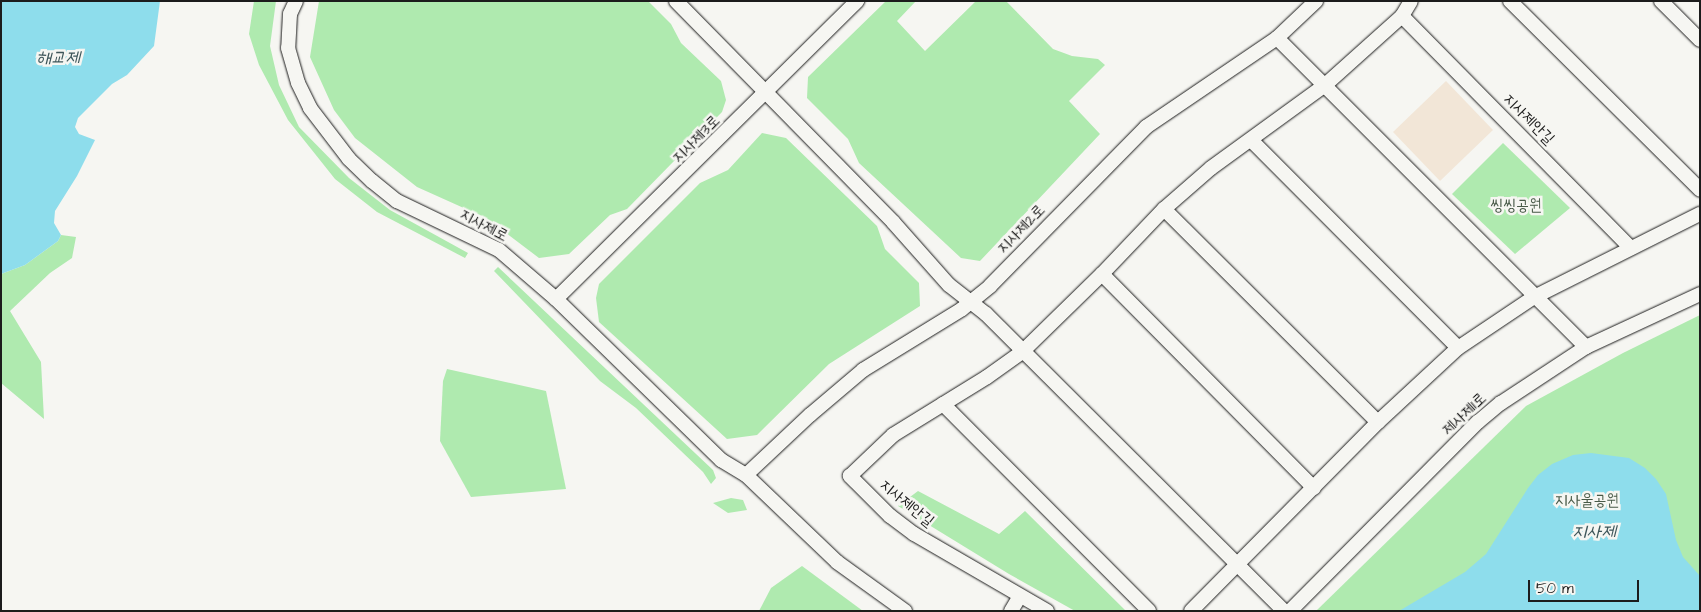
<!DOCTYPE html>
<html>
<head>
<meta charset="utf-8">
<style>
	body { margin:0 }
	#map { position:relative; width:1701px; height:612px; overflow:hidden; background:#f6f6f2; font-family:"Architects Daughter","Poor Story",sans-serif }
	div>[style] { position:absolute }
	[style*='--x'] { left:calc(var(--x)*1px); top:calc(var(--y)*1px); width:calc(var(--w)*1px); rotate:calc(var(--a)*1deg) }
	.built>* { inset:0; background:#f2e6d7 }
	.green>* { inset:0; background:#afeaaf }
	.water>* { inset:0; background:#8eddec }
	.roads { filter:drop-shadow(0 0 1px #1c1c1c) drop-shadow(0 0 1px #1c1c1c) }
	.minor>* { height:14px; margin:-7px; padding:0 7px; transform-origin:7px; border-radius:7px; background:#f6f6f2 }
	span { translate:-50% -50%; white-space:nowrap; text-align:center; line-height:1.15; -webkit-text-stroke:5px #f6f6f2; paint-order:stroke }
	.street-label { font-size:16px; color:#1c1c1c }
	.park-label { font-size:16px; color:#485a48 }
	.water-label { font-size:18px; color:#3e565a; font-style:italic }
	.frame { position:absolute; inset:0; border:2px solid #1c1c1c; pointer-events:none }
	.scale { position:absolute; left:1528px; top:580px; width:111px; height:22px; box-sizing:border-box; border:2px solid #1c1c1c; border-top:0; padding-left:6px; font-size:15px; line-height:18px; white-space:nowrap; color:#1c1c1c; -webkit-text-stroke:4px #f6f6f2; paint-order:stroke }
</style>
</head>
<body>
<div id="map">
	<div class="built">
		<div style="clip-path:polygon(1446px 81px,1493px 130px,1440px 181px,1393px 132px)"></div>
	</div>
	<div class="green">
		<div style="clip-path:polygon(254px 1px,276px 1px,270px 46px,279px 85px,299px 127px,349px 178px,390px 210px,468px 253px,465px 258px,377px 212px,335px 179px,288px 120px,259px 65px,249px 34px)"></div>
		<div style="clip-path:polygon(319px 1px,648px 1px,671px 24px,681px 43px,721px 81px,726px 100px,722px 112px,627px 209px,610px 215px,569px 254px,539px 258px,486px 218px,417px 187px,355px 138px,334px 110px,310px 57px)"></div>
		<div style="clip-path:polygon(886px 1px,916px 1px,897px 21px,925px 51px,976px 1px,1006px 1px,1053px 49px,1072px 56px,1098px 59px,1105px 65px,1069px 101px,1100px 134px,980px 261px,961px 258px,859px 163px,848px 139px,807px 98px,808px 77px)"></div>
		<div style="clip-path:polygon(762px 133px,786px 138px,877px 226px,885px 249px,919px 283px,920px 306px,829px 364px,757px 435px,727px 439px,599px 322px,596px 298px,599px 284px,700px 183px,728px 170px)"></div>
		<div style="clip-path:polygon(1503px 143px,1570px 208px,1515px 254px,1452px 194px)"></div>
		<div style="clip-path:polygon(61px 235px,76px 237px,72px 258px,50px 273px,10px 311px,41px 362px,44px 419px,1px 383px,1px 274px,25px 265px,58px 241px)"></div>
		<div style="clip-path:polygon(498px 267px,713px 470px,716px 478px,711px 484px,703px 472px,636px 408px,600px 381px,494px 271px)"></div>
		<div style="clip-path:polygon(1700px 315px,1700px 611px,1316px 611px,1526px 406px,1623px 353px)"></div>
		<div style="clip-path:polygon(447px 369px,546px 391px,566px 489px,471px 497px,440px 441px,443px 381px)"></div>
		<div style="clip-path:polygon(918px 491px,999px 534px,1025px 511px,1126px 611px,1075px 611px,1009px 574px,898px 506px)"></div>
		<div style="clip-path:polygon(731px 498px,743px 500px,747px 510px,728px 513px,713px 503px)"></div>
		<div style="clip-path:polygon(802px 566px,863px 611px,759px 611px,771px 588px)"></div>
	</div>
	<div class="water">
		<div style="clip-path:polygon(1px 1px,160px 1px,154px 46px,127px 75px,112px 84px,78px 118px,75px 127px,79px 134px,95px 140px,77px 176px,55px 211px,54px 223px,61px 235px,58px 241px,25px 265px,1px 274px)"></div>
		<div style="clip-path:polygon(1591px 453px,1629px 458px,1645px 468px,1656px 479px,1666px 494px,1676px 540px,1683px 557px,1700px 576px,1700px 611px,1399px 611px,1465px 572px,1486px 554px,1528px 488px,1538px 475px,1552px 464px,1573px 455px)"></div>
	</div>
	<div class="roads">
		<div class="minor">
			<div style="--x:296;--y:1;--w:14;--a:115"></div>
			<div style="--x:290;--y:14;--w:34;--a:93"></div>
			<div style="--x:288;--y:48;--w:36;--a:74"></div>
			<div style="--x:298;--y:83;--w:28;--a:64"></div>
			<div style="--x:310;--y:108;--w:64;--a:52.6"></div>
			<div style="--x:349;--y:159;--w:32;--a:44"></div>
			<div style="--x:372;--y:181;--w:32;--a:39"></div>
			<div style="--x:397;--y:201;--w:113;--a:25.7"></div>
			<div style="--x:499;--y:250;--w:75;--a:40.7"></div>
			<div style="--x:556;--y:299;--w:231;--a:44.3"></div>
			<div style="--x:721;--y:460;--w:29;--a:31"></div>
			<div style="--x:746;--y:475;--w:126;--a:43.7"></div>
			<div style="--x:837;--y:562;--w:84;--a:35.8"></div>
			<div style="--x:676;--y:1;--w:310;--a:45.5"></div>
			<div style="--x:893;--y:222;--w:84;--a:48.4"></div>
			<div style="--x:949;--y:285;--w:47;--a:38.1"></div>
			<div style="--x:986;--y:314;--w:421;--a:44.9"></div>
			<div style="--x:1510;--y:1;--w:268;--a:44.8"></div>
			<div style="--x:1661;--y:1;--w:55;--a:45"></div>
			<div style="--x:1402;--y:16;--w:326;--a:45.4"></div>
			<div style="--x:1277;--y:38;--w:437;--a:45"></div>
			<div style="--x:1251;--y:140;--w:293;--a:45.1"></div>
			<div style="--x:1164;--y:209;--w:302;--a:44.9"></div>
			<div style="--x:1102;--y:274;--w:301;--a:45.3"></div>
			<div style="--x:556;--y:299;--w:424;--a:-44.7"></div>
			<div style="--x:943;--y:404;--w:292;--a:45.1"></div>
			<div style="--x:746;--y:475;--w:88;--a:-43.2"></div>
			<div style="--x:810;--y:415;--w:70;--a:-40.3"></div>
			<div style="--x:863;--y:370;--w:116;--a:-31.6"></div>
			<div style="--x:962;--y:309;--w:36;--a:-39"></div>
			<div style="--x:990;--y:286;--w:223;--a:-45.5"></div>
			<div style="--x:1146;--y:127;--w:158;--a:-34.2"></div>
			<div style="--x:1277;--y:38;--w:54;--a:-43.5"></div>
			<div style="--x:1011;--y:611;--w:17;--a:-59"></div>
			<div style="--x:1047;--y:611;--w:154;--a:-149.9"></div>
			<div style="--x:914;--y:534;--w:30;--a:-143"></div>
			<div style="--x:890;--y:516;--w:57;--a:-135"></div>
			<div style="--x:850;--y:476;--w:59;--a:-43.6"></div>
			<div style="--x:893;--y:435;--w:110;--a:-31.7"></div>
			<div style="--x:987;--y:377;--w:43;--a:-35.5"></div>
			<div style="--x:1022;--y:352;--w:112;--a:-44.3"></div>
			<div style="--x:1102;--y:274;--w:90;--a:-46.4"></div>
			<div style="--x:1164;--y:209;--w:62;--a:-41.1"></div>
			<div style="--x:1211;--y:168;--w:140;--a:-36"></div>
			<div style="--x:1324;--y:86;--w:105;--a:-41.9"></div>
			<div style="--x:1402;--y:16;--w:17;--a:-59"></div>
			<div style="--x:1191;--y:611;--w:266;--a:-45.3"></div>
			<div style="--x:1378;--y:422;--w:109;--a:-42.8"></div>
			<div style="--x:1458;--y:348;--w:92;--a:-33.9"></div>
			<div style="--x:1534;--y:297;--w:186;--a:-26.6"></div>
			<div style="--x:1290;--y:611;--w:267;--a:-45.2"></div>
			<div style="--x:1478;--y:422;--w:30;--a:-40"></div>
			<div style="--x:1501;--y:403;--w:102;--a:-33.4"></div>
			<div style="--x:1586;--y:347;--w:126;--a:-24.9"></div>
		</div>
	</div>
	<div class="street-label">
		<span style="left:1529px;top:119px;rotate:45deg">지사제안길</span>
		<span style="left:696px;top:139px;rotate:-45deg">지사제3로</span>
		<span style="left:484px;top:225px;rotate:28deg">지사제로</span>
		<span style="left:1021px;top:229px;rotate:-46deg">지사제2로</span>
		<span style="left:1464px;top:414px;rotate:-43deg">제사제1로</span>
		<span style="left:907px;top:503px;rotate:39deg">지사제안길</span>
	</div>
	<div class="park-label">
		<span style="left:1516px;top:205px">씽씽공원</span>
		<span style="left:1587px;top:500px">지사울공원</span>
	</div>
	<div class="water-label">
		<span style="left:58px;top:58px">해교제</span>
		<span style="left:1594px;top:532px">지사제</span>
	</div>
	<div class="frame"></div>
	<div class="scale">50 m</div>
</div>
</body>
</html>
